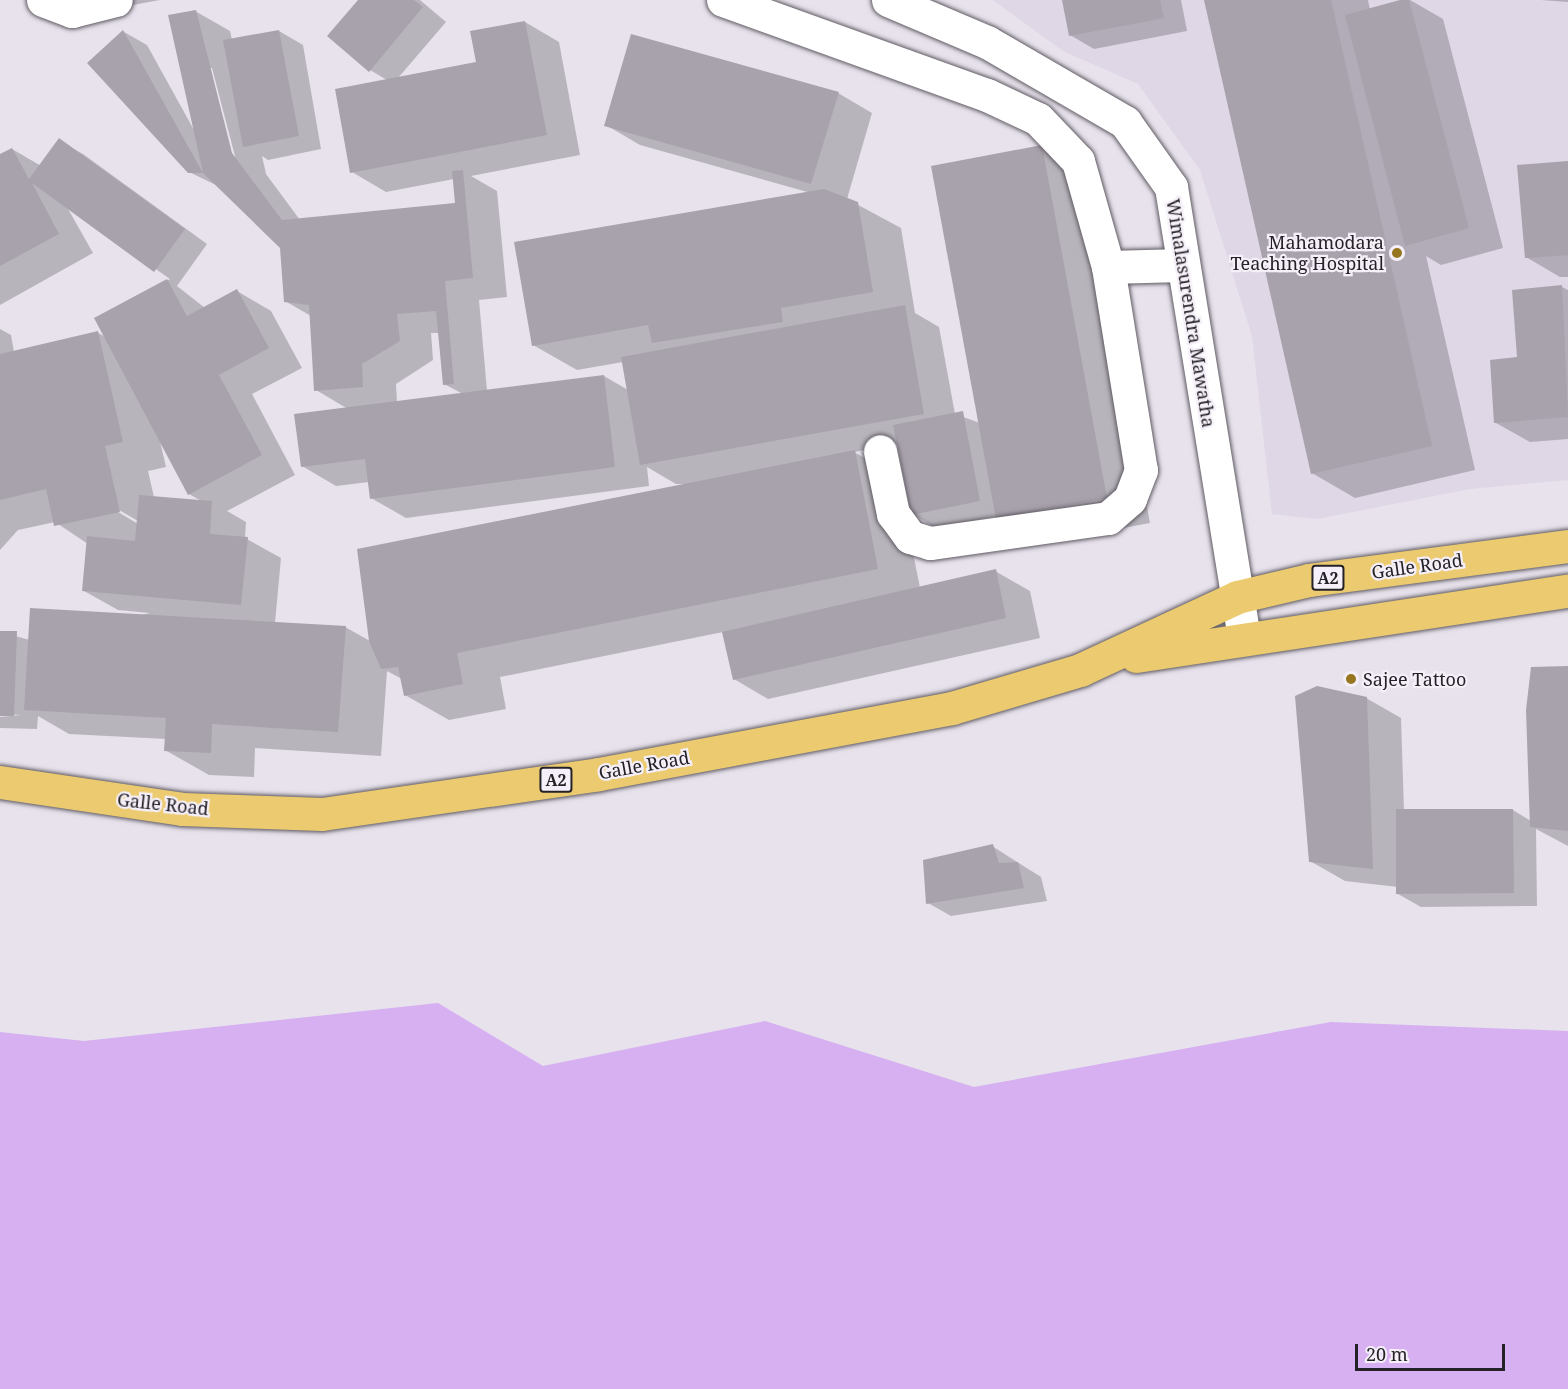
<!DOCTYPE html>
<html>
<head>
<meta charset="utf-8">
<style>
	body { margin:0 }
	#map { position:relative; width:1568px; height:1389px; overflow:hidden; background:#e7e2ec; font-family:"Noto Serif",serif }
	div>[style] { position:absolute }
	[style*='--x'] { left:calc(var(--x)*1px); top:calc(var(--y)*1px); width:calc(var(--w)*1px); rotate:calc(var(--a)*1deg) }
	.built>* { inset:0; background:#dfd6e6 }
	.water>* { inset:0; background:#d6b0f1 }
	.shadow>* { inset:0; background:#0003 }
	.building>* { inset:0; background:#a8a2ac }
	.roads { filter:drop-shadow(0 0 2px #605b63) drop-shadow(0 0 2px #605b63) }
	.minor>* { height:33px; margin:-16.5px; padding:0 16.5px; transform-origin:16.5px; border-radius:16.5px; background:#fff }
	.tertiary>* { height:33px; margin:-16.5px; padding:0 16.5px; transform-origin:16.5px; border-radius:16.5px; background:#fff }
	.trunk>* { height:33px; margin:-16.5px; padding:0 16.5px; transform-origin:16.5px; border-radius:16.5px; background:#eccb70 }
	.dots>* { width:16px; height:16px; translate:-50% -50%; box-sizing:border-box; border:3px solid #f5eff9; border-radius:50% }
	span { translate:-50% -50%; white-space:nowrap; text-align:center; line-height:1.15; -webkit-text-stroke:4.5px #f5eff9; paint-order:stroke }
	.shield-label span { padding:2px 4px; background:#f5eff9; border:2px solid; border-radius:4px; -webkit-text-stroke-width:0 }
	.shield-label { font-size:16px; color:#242226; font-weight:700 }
	.poi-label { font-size:18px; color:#242226 }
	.right { translate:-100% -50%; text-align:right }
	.left { translate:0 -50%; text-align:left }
	.street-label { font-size:18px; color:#242226 }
	.scale { position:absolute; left:1355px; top:1344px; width:150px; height:27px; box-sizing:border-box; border:3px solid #242226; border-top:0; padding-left:8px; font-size:18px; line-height:21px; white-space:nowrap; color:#242226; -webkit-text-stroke:4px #f5eff9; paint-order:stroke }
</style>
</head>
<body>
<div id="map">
	<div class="built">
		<div style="clip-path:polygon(993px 0,1568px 0,1568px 480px,1470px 489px,1317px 519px,1272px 514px,1252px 336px,1200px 170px,1138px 84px,1063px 51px)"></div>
	</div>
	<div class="water">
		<div style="clip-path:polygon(438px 1003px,543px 1066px,765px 1021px,974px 1087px,1331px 1022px,1568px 1031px,1568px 1389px,0 1389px,0 1032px,84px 1041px)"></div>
	</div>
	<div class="shadow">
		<div style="clip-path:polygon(66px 0,160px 0,89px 13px)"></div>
		<div style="clip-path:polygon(evenodd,360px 0,420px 0,446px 22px,398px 78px,478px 63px,525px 22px,559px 42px,580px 155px,471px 176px,497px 191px,507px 297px,479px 300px,487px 391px,604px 376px,628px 390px,623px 362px,577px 370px,533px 345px,811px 193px,640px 145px,606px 125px,838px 93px,872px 113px,847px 199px,901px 228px,915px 313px,939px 327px,955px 414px,980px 423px,1042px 147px,1085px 172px,1150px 523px,1041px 543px,997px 516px,936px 528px,912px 514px,898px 444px,854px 452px,898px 477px,920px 588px,995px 571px,1030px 591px,1040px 638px,768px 699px,734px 679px,723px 632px,500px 677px,506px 709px,449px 720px,405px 695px,402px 679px,387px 671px,381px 756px,255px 748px,254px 777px,209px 775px,165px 750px,166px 739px,69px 734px,38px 716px,37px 729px,0 728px,0 717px,21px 715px,0 714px,0 632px,30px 640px,150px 613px,118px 610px,84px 591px,88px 544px,55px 522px,18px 530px,0 550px,0 329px,11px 335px,14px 352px,98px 333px,106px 337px,96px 319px,170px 279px,67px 207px,93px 253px,0 305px,0 156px,12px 149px,43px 167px,59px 141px,83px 154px,207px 244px,177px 286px,205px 308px,237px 291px,271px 311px,302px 368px,252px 394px,295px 475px,227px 511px,246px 522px,245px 538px,281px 558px,275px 623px,345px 627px,370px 641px,694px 484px,676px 484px,647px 467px,649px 486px,406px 518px,371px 498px,369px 482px,336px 486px,302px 466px,348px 409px,316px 390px,311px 316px,285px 301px,281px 248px,218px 186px,189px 172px,124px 32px,147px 45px,194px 130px,195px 11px,230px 31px,232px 40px,279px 31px,303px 45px,321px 149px,268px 160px,262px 156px,266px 174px,300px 220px,457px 205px,454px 179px,386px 192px,352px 172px,387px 80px,370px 70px,360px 0,210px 68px,212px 68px,236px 160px,233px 160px,210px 68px,360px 0,431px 333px,440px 333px,444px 384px,463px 394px,397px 403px,396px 384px,433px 360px,431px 333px,360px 0,160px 441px,189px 494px,203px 502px,154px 497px,148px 471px,166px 467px,160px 441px,360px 0,114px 507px,138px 521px,138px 524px,113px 509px,114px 507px)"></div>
		<div style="clip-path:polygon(1063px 0,1181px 0,1187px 31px,1094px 49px,1070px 35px)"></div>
		<div style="clip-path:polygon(1205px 0,1368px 0,1370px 10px,1410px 0,1443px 19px,1503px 248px,1441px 265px,1426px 256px,1475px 470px,1355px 498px,1312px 473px)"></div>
		<div style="clip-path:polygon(1541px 0,1568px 0,1568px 2px)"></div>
		<div style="clip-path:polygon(1568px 162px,1568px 277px,1560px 277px,1526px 257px)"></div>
		<div style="clip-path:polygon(1562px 287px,1568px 290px,1568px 439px,1530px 442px,1496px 423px,1519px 358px,1514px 291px)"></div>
		<div style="clip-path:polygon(1568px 668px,1568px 846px,1536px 829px,1537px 906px,1421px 907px,1398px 894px,1398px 887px,1345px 881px,1310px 861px,1366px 698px,1401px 718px,1404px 811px,1513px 810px,1531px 821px)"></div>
		<div style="clip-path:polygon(992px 846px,1041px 877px,1047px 901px,951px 916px,928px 903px)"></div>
	</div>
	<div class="building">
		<div style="clip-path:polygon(358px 0,414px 0,423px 7px,369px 72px,327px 36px)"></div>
		<div style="clip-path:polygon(1062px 0,1160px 0,1164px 18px,1069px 36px)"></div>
		<div style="clip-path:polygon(1204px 0,1331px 0,1432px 446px,1311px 474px)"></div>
		<div style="clip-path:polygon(1400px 0,1409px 0,1469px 228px,1405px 246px,1345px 15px)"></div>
		<div style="clip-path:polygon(196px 10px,232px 153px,282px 220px,455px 203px,452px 171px,463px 170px,473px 278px,445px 281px,454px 384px,443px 385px,436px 311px,397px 314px,400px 341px,362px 364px,363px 387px,314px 391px,309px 305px,284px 302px,280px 248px,203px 173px,168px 15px)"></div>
		<div style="clip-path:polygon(525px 21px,547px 135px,350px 173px,335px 89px,476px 62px,470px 31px)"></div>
		<div style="clip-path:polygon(123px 30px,203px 173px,188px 173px,87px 63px)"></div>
		<div style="clip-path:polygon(279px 30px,299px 136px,243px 147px,223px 40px)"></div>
		<div style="clip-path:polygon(631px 34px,839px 92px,811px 184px,604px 126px)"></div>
		<div style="clip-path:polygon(59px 138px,185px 229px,154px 272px,32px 183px,59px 234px,0 266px,0 154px,12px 148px,29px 179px)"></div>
		<div style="clip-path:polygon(1042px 145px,1107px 498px,996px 519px,931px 166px)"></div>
		<div style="clip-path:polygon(1568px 161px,1568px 255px,1525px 258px,1517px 165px)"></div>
		<div style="clip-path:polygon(824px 189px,858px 202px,873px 292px,781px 308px,783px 322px,652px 343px,648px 325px,532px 346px,514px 242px)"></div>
		<div style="clip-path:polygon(167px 279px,187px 316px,237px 289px,269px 348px,219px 375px,262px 455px,188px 495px,94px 318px)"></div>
		<div style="clip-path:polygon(1562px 285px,1568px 417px,1494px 423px,1490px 360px,1517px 357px,1512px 290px)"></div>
		<div style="clip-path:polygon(905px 305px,924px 414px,640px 465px,621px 357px)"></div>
		<div style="clip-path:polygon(98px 331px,123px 442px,105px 446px,120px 512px,54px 526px,46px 489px,0 500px,0 354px)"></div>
		<div style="clip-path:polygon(604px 375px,615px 467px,370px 499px,365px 459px,301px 467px,294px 414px)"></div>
		<div style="clip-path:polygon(963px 411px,980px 501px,911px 515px,893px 425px)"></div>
		<div style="clip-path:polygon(855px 450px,878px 569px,457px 653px,463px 684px,404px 696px,398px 667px,381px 669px,369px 641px,357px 549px)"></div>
		<div style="clip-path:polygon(139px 495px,212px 501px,210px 534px,248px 537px,241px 605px,82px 591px,87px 536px,135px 541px)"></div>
		<div style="clip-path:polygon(996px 569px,1006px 618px,733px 680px,722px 632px)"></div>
		<div style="clip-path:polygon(30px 608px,346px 626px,338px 732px,212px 724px,211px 753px,164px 751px,166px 718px,24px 710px)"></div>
		<div style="clip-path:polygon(0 631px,17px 631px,14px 716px,0 716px)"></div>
		<div style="clip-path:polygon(1568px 666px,1568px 831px,1530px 827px,1526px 710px,1531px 667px)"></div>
		<div style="clip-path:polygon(1317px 686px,1367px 697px,1373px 869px,1309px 862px,1295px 696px)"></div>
		<div style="clip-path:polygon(1396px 809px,1513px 809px,1514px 893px,1396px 894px)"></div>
		<div style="clip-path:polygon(993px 844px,999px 863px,1018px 862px,1024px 888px,926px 904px,923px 860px)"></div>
	</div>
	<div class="roads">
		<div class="minor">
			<div style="--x:43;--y:0;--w:31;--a:21"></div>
			<div style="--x:72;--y:11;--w:45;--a:-14"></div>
			<div style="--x:723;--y:0;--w:281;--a:19.8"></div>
			<div style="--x:987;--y:95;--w:56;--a:25.2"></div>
			<div style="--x:1038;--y:119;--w:58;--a:46.4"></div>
			<div style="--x:1078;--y:161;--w:110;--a:74.2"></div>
			<div style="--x:1108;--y:267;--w:206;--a:80.8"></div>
			<div style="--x:1141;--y:470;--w:31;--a:111"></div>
			<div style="--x:1130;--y:499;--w:29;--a:139"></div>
			<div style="--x:1108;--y:518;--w:180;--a:172"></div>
			<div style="--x:930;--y:543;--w:21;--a:-163"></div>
			<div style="--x:910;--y:537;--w:29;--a:-126"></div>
			<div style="--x:893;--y:514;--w:64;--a:-101.7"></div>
			<div style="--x:1108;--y:267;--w:75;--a:-1.5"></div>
		</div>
		<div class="tertiary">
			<div style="--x:888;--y:0;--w:108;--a:23"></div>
			<div style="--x:987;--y:42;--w:160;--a:30.1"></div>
			<div style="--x:1125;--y:122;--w:80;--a:54.7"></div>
			<div style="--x:1171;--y:187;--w:458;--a:80.8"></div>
		</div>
		<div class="trunk">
			<div style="--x:1136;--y:656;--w:437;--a:-8.6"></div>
			<div style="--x:0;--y:782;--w:184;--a:8.4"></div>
			<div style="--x:182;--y:809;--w:140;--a:2"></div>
			<div style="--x:322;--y:814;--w:280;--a:-8.2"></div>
			<div style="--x:599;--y:774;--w:359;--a:-10.6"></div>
			<div style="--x:952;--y:708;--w:134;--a:-16.5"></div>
			<div style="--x:1080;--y:670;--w:173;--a:-24.9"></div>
			<div style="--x:1237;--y:597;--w:74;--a:-13.3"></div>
			<div style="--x:1309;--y:580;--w:261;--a:-7.5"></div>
		</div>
	</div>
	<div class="dots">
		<div style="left:1397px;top:253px;background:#96771f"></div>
		<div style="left:1351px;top:679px;background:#96771f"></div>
	</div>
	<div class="shield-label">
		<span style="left:1328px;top:578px">A2</span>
		<span style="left:556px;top:780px">A2</span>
	</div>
	<div class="poi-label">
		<span class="right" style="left:1384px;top:253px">Mahamodara<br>Teaching Hospital</span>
		<span class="left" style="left:1363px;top:679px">Sajee Tattoo</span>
	</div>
	<div class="street-label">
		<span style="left:1191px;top:313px;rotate:81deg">Wimalasurendra Mawatha</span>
		<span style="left:1417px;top:566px;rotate:-8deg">Galle Road</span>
		<span style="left:644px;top:765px;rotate:-10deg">Galle Road</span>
		<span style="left:163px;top:804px;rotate:6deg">Galle Road</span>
	</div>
	<div class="scale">20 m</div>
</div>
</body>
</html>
